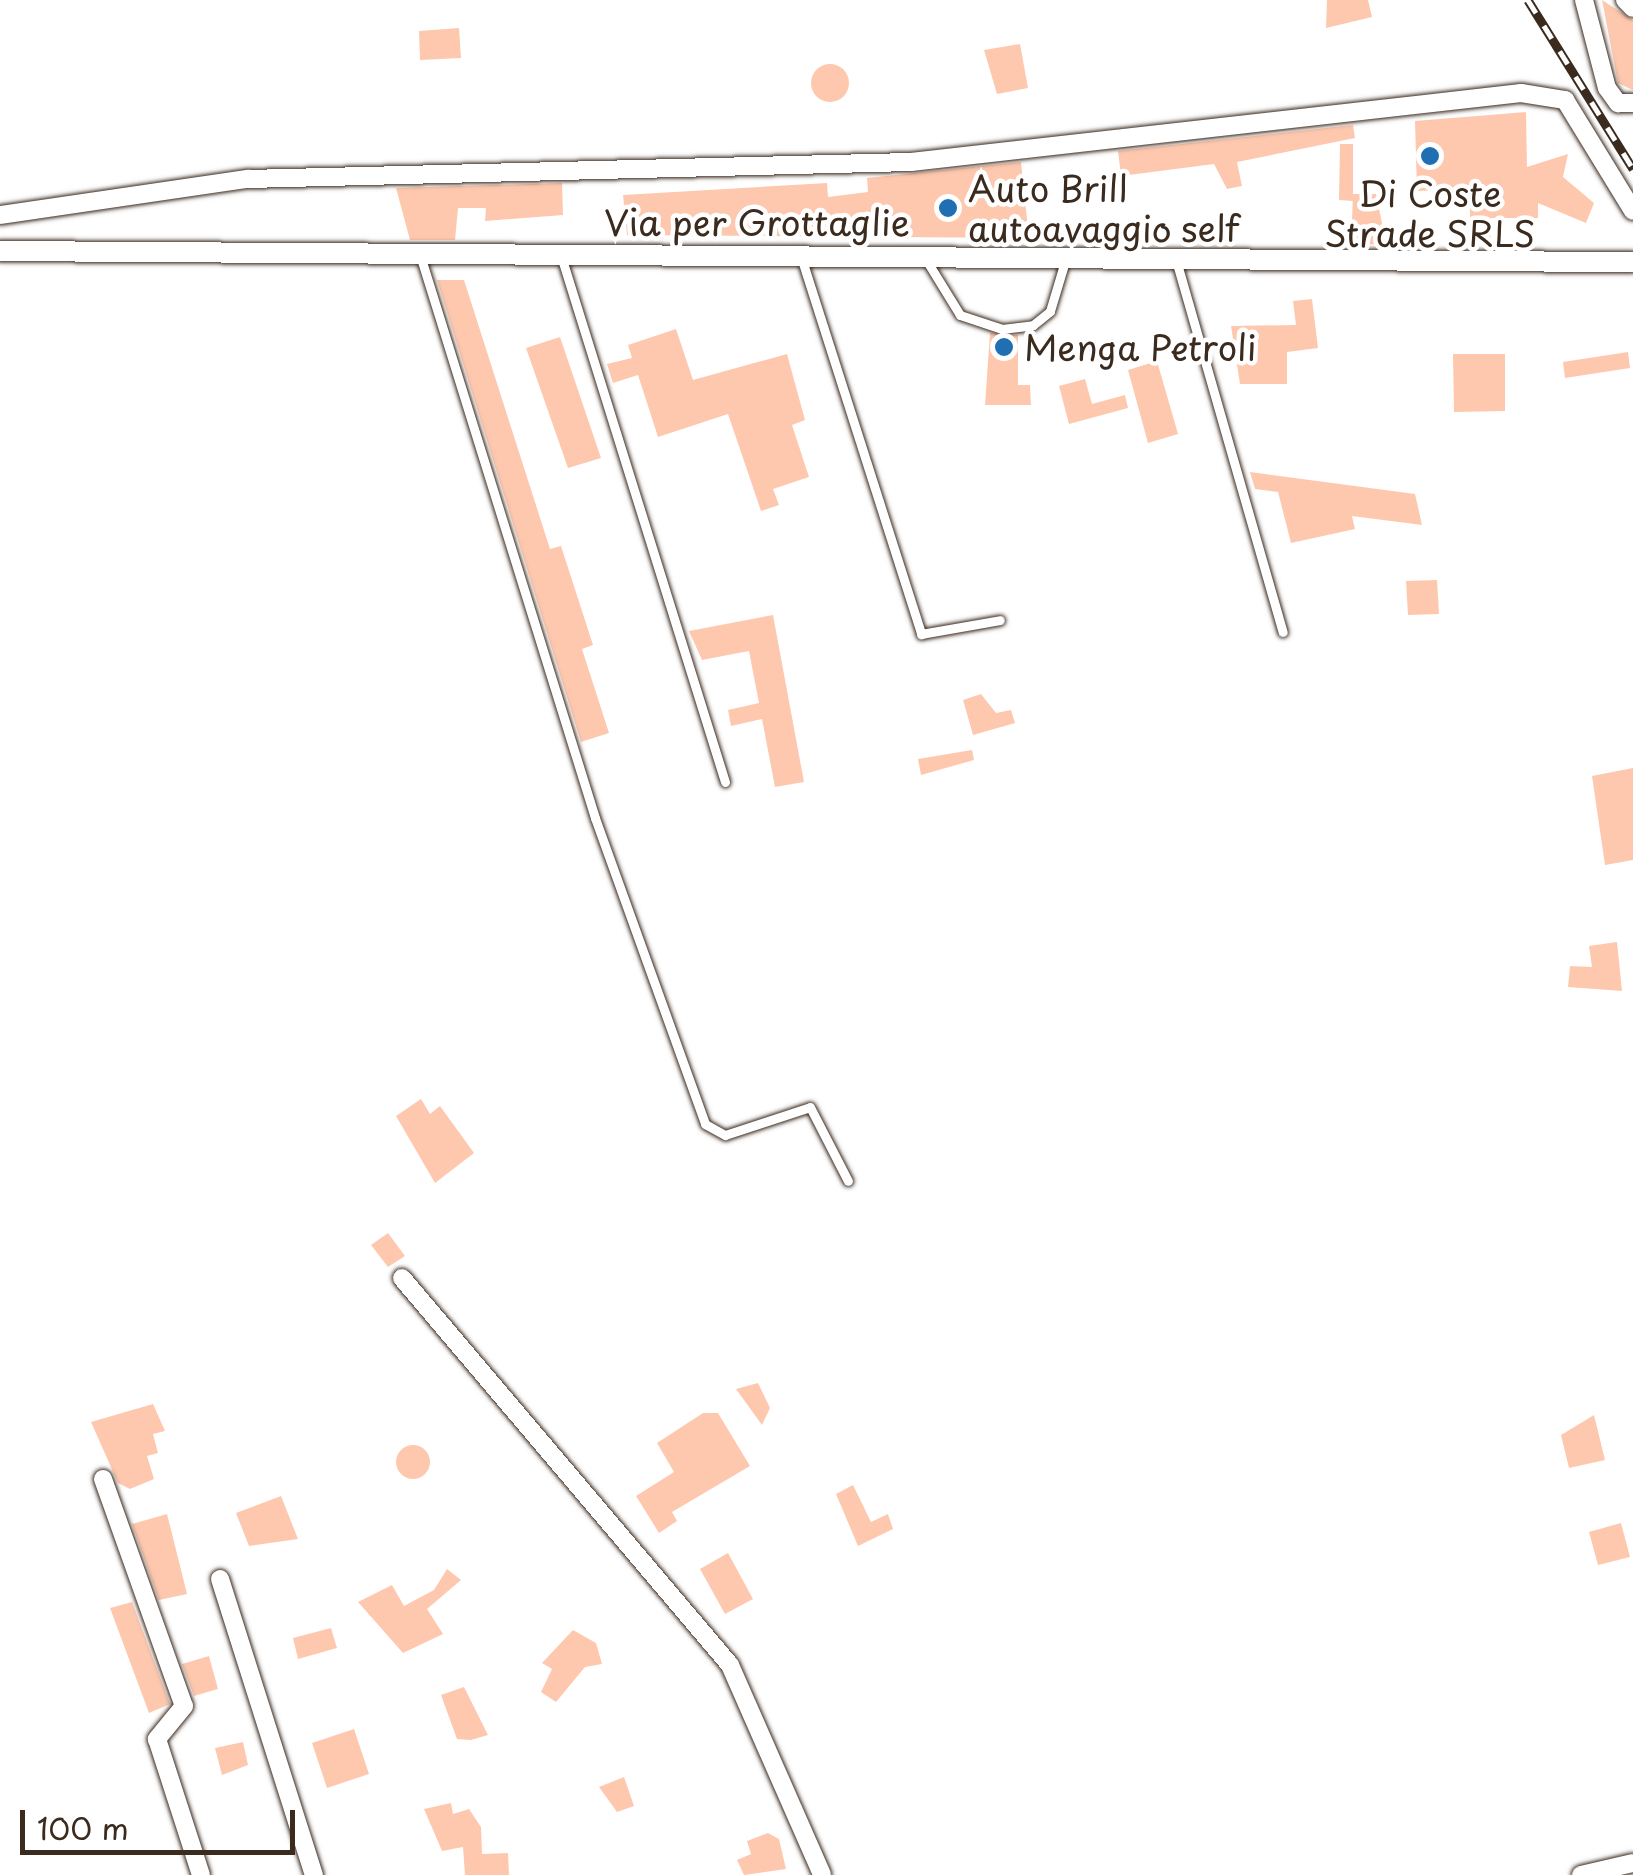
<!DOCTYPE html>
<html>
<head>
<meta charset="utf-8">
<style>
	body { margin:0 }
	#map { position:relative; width:1633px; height:1875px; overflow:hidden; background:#fff; font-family:"Playpen Sans",sans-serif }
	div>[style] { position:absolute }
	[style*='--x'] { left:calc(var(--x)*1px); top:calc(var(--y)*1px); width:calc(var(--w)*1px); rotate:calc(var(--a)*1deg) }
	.building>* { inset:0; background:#fec8af }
	.round { border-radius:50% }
	.roads { filter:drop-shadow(0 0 2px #3b2a1e) drop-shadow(0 0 2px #3b2a1e) }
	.service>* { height:9px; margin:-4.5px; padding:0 4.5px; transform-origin:4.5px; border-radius:4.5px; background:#fff }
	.minor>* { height:18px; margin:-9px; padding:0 9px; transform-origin:9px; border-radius:9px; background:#fff }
	.tertiary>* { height:20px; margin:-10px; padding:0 10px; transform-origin:10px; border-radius:10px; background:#fff }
	.rail>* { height:9px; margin-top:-4.5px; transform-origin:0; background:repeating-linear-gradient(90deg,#fff 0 15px,#3b2a1e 0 30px); box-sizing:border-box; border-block:2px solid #3b2a1e }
	.dots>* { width:28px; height:28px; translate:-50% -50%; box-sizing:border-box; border:5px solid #fff; border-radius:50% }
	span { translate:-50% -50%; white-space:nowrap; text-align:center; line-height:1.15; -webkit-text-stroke:9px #fff; paint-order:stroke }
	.poi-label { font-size:35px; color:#3b2a1e }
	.left { translate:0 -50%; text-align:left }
	.street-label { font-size:35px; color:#3b2a1e }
	.scale { position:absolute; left:20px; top:1810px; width:275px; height:45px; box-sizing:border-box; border:5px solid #3b2a1e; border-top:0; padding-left:12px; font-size:30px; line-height:35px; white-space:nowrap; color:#3b2a1e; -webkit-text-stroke:8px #fff; paint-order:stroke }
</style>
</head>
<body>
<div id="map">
	<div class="building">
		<div style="clip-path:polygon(1327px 0,1368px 0,1372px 17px,1326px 28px)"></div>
		<div style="clip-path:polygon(1602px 0,1633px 20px,1633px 90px,1618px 83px)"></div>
		<div style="clip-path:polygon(459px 28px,461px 58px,420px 60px,419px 31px)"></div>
		<div style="clip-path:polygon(1020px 44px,1028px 88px,997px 94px,984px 50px)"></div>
		<div class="round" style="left:811px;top:64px;width:38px;height:38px"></div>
		<div style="clip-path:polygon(1526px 112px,1527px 167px,1568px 154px,1563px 177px,1594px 203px,1586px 223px,1538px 203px,1538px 218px,1491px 218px,1491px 239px,1470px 238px,1470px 201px,1451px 203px,1450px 190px,1417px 191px,1415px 121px)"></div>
		<div style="clip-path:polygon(1353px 125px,1355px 138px,1237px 162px,1242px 186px,1227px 189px,1214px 164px,1121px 176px,1118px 151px)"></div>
		<div style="clip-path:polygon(1340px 144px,1353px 144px,1353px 201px,1339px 200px)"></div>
		<div style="clip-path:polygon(1021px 162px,1029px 238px,627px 235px,623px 195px,827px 183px,828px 197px,868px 192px,867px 178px)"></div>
		<div style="clip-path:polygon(562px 183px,563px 215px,485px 221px,486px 208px,458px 208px,455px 240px,410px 240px,396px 188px)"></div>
		<div style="clip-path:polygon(1353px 194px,1376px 194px,1386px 243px,1351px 246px)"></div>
		<div style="clip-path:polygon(437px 280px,464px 280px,550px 549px,561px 546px,593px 645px,582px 649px,609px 733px,581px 742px)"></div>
		<div style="clip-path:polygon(1312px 299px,1318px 348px,1287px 352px,1287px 384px,1240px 384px,1231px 326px,1296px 325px,1293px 301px)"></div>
		<div style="clip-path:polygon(676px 329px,693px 380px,787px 354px,805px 420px,792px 425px,809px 477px,773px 489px,779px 505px,761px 511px,728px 414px,658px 437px,638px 375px,613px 383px,607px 364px,632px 358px,628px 345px)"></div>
		<div style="clip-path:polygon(990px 333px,1018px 335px,1018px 385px,1030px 385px,1031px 405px,985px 405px)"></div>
		<div style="clip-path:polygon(560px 337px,601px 458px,568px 468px,526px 348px)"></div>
		<div style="clip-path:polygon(1628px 352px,1630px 368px,1565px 378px,1563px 362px)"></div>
		<div style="clip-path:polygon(1453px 354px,1505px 354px,1505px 411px,1454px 412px)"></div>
		<div style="clip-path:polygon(1157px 361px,1178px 434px,1148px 443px,1128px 370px)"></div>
		<div style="clip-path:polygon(1085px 379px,1092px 404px,1125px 395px,1128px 408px,1069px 424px,1059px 386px)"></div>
		<div style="clip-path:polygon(1250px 472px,1415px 494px,1422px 525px,1352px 516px,1355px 529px,1291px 543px,1278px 492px,1255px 489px)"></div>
		<div style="clip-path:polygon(1437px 580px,1439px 614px,1408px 615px,1406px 581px)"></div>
		<div style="clip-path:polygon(773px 615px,804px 782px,775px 787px,762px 719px,731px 726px,728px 710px,759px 703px,749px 651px,702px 660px,689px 631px)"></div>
		<div style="clip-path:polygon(981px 694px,996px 713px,1011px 710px,1015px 723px,973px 735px,963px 700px)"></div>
		<div style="clip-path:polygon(972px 750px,974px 760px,921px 775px,918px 759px)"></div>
		<div style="clip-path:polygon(1633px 768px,1633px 860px,1605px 865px,1592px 776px)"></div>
		<div style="clip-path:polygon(1617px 942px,1622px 991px,1568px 987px,1570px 966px,1592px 967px,1589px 946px)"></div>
		<div style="clip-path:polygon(421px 1099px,430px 1114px,440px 1106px,474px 1153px,435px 1183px,396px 1116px)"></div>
		<div style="clip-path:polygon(388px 1233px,405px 1256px,388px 1267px,371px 1245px)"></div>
		<div style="clip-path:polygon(758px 1383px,770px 1408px,762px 1425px,736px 1389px)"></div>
		<div style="clip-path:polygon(153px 1404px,165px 1431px,153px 1434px,158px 1453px,147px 1456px,154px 1479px,130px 1489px,118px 1483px,91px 1422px)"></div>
		<div style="clip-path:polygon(703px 1413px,718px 1413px,750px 1466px,672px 1512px,677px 1521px,659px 1533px,636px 1496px,674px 1472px,657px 1443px)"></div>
		<div style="clip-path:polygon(1594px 1415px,1605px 1460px,1569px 1468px,1561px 1435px)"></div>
		<div class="round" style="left:396px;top:1445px;width:34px;height:34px"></div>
		<div style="clip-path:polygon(853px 1485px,871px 1522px,888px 1514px,893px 1529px,858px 1546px,836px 1494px)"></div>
		<div style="clip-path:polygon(281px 1496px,298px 1539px,249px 1546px,236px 1513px)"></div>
		<div style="clip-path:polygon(167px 1514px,187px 1594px,159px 1600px,132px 1524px)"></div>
		<div style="clip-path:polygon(1621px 1523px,1630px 1557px,1598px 1565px,1589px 1532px)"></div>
		<div style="clip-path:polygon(728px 1553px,753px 1599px,725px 1614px,700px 1569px)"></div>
		<div style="clip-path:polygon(447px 1569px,461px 1580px,427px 1609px,443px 1634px,403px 1653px,358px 1602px,392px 1585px,404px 1606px,434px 1590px)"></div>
		<div style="clip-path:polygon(132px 1602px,170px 1704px,149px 1713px,110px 1608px)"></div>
		<div style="clip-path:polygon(331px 1628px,337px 1648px,298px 1659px,293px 1638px)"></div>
		<div style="clip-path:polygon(573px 1630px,596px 1643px,602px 1664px,585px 1667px,556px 1702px,541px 1692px,552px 1669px,542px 1663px)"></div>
		<div style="clip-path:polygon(209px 1656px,218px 1689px,194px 1696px,182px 1664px)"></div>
		<div style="clip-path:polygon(464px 1687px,488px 1735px,471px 1740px,457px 1739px,441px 1695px)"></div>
		<div style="clip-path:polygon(354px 1729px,369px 1774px,327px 1788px,312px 1743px)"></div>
		<div style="clip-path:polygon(243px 1742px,248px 1765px,222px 1775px,215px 1748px)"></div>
		<div style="clip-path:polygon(624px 1777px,634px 1806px,617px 1812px,599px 1787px)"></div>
		<div style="clip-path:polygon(451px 1803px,453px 1814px,469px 1809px,481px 1827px,482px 1854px,508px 1853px,509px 1875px,465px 1875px,463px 1847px,442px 1851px,424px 1809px)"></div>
		<div style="clip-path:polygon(768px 1833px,779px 1839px,786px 1869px,744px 1875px,737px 1860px,751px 1854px,747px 1841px)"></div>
	</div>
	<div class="roads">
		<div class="service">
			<div style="--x:420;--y:255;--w:590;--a:72.73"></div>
			<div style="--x:595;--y:818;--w:325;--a:70.2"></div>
			<div style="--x:705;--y:1124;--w:23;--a:29"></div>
			<div style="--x:725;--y:1135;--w:89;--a:-18.2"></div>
			<div style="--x:810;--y:1107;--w:83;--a:62.8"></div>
			<div style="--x:561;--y:256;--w:551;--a:72.68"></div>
			<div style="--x:801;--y:257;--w:396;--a:72.3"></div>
			<div style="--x:921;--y:634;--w:80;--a:-10"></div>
			<div style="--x:925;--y:258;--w:67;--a:58.4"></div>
			<div style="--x:960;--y:315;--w:44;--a:18.4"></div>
			<div style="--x:1002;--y:329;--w:31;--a:-7"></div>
			<div style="--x:1033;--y:325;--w:22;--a:-39"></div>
			<div style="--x:1050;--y:311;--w:52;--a:-73.3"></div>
			<div style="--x:1176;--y:260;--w:387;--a:74"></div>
		</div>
		<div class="minor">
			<div style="--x:1584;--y:0;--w:91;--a:75.4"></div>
			<div style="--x:1607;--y:88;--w:19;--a:54"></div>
			<div style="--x:1618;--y:103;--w:15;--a:0"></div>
			<div style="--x:1625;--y:0;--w:11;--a:45"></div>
			<div style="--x:0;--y:215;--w:251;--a:-8.3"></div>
			<div style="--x:248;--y:179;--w:663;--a:-1.47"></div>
			<div style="--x:911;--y:162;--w:614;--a:-6.45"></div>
			<div style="--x:1521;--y:93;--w:45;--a:9"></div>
			<div style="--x:1565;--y:100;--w:130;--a:58.5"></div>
			<div style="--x:402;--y:1278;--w:507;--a:49.72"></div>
			<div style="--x:730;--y:1665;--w:229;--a:66.3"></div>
			<div style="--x:103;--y:1479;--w:241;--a:70.4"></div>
			<div style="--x:184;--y:1706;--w:43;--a:129.3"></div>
			<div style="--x:157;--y:1739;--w:143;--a:72.1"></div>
			<div style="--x:220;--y:1579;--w:311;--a:72.4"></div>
			<div style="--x:1581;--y:1875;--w:53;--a:-13"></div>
		</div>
		<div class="tertiary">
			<div style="--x:0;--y:251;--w:1633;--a:0.39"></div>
		</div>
	</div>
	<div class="rail">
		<div style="--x:1528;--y:0;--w:199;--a:58.1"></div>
	</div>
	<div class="dots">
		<div style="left:1430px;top:156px;background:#1f6fb2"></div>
		<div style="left:948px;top:208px;background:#1f6fb2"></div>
		<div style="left:1004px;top:347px;background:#1f6fb2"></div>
	</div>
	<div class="poi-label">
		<span class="left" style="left:968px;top:208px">Auto Brill<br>autoavaggio self</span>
		<span style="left:1430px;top:213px">Di Coste<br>Strade SRLS</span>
		<span class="left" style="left:1024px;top:347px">Menga Petroli</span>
	</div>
	<div class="street-label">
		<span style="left:757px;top:222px">Via per Grottaglie</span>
	</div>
	<div class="scale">100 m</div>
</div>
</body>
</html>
